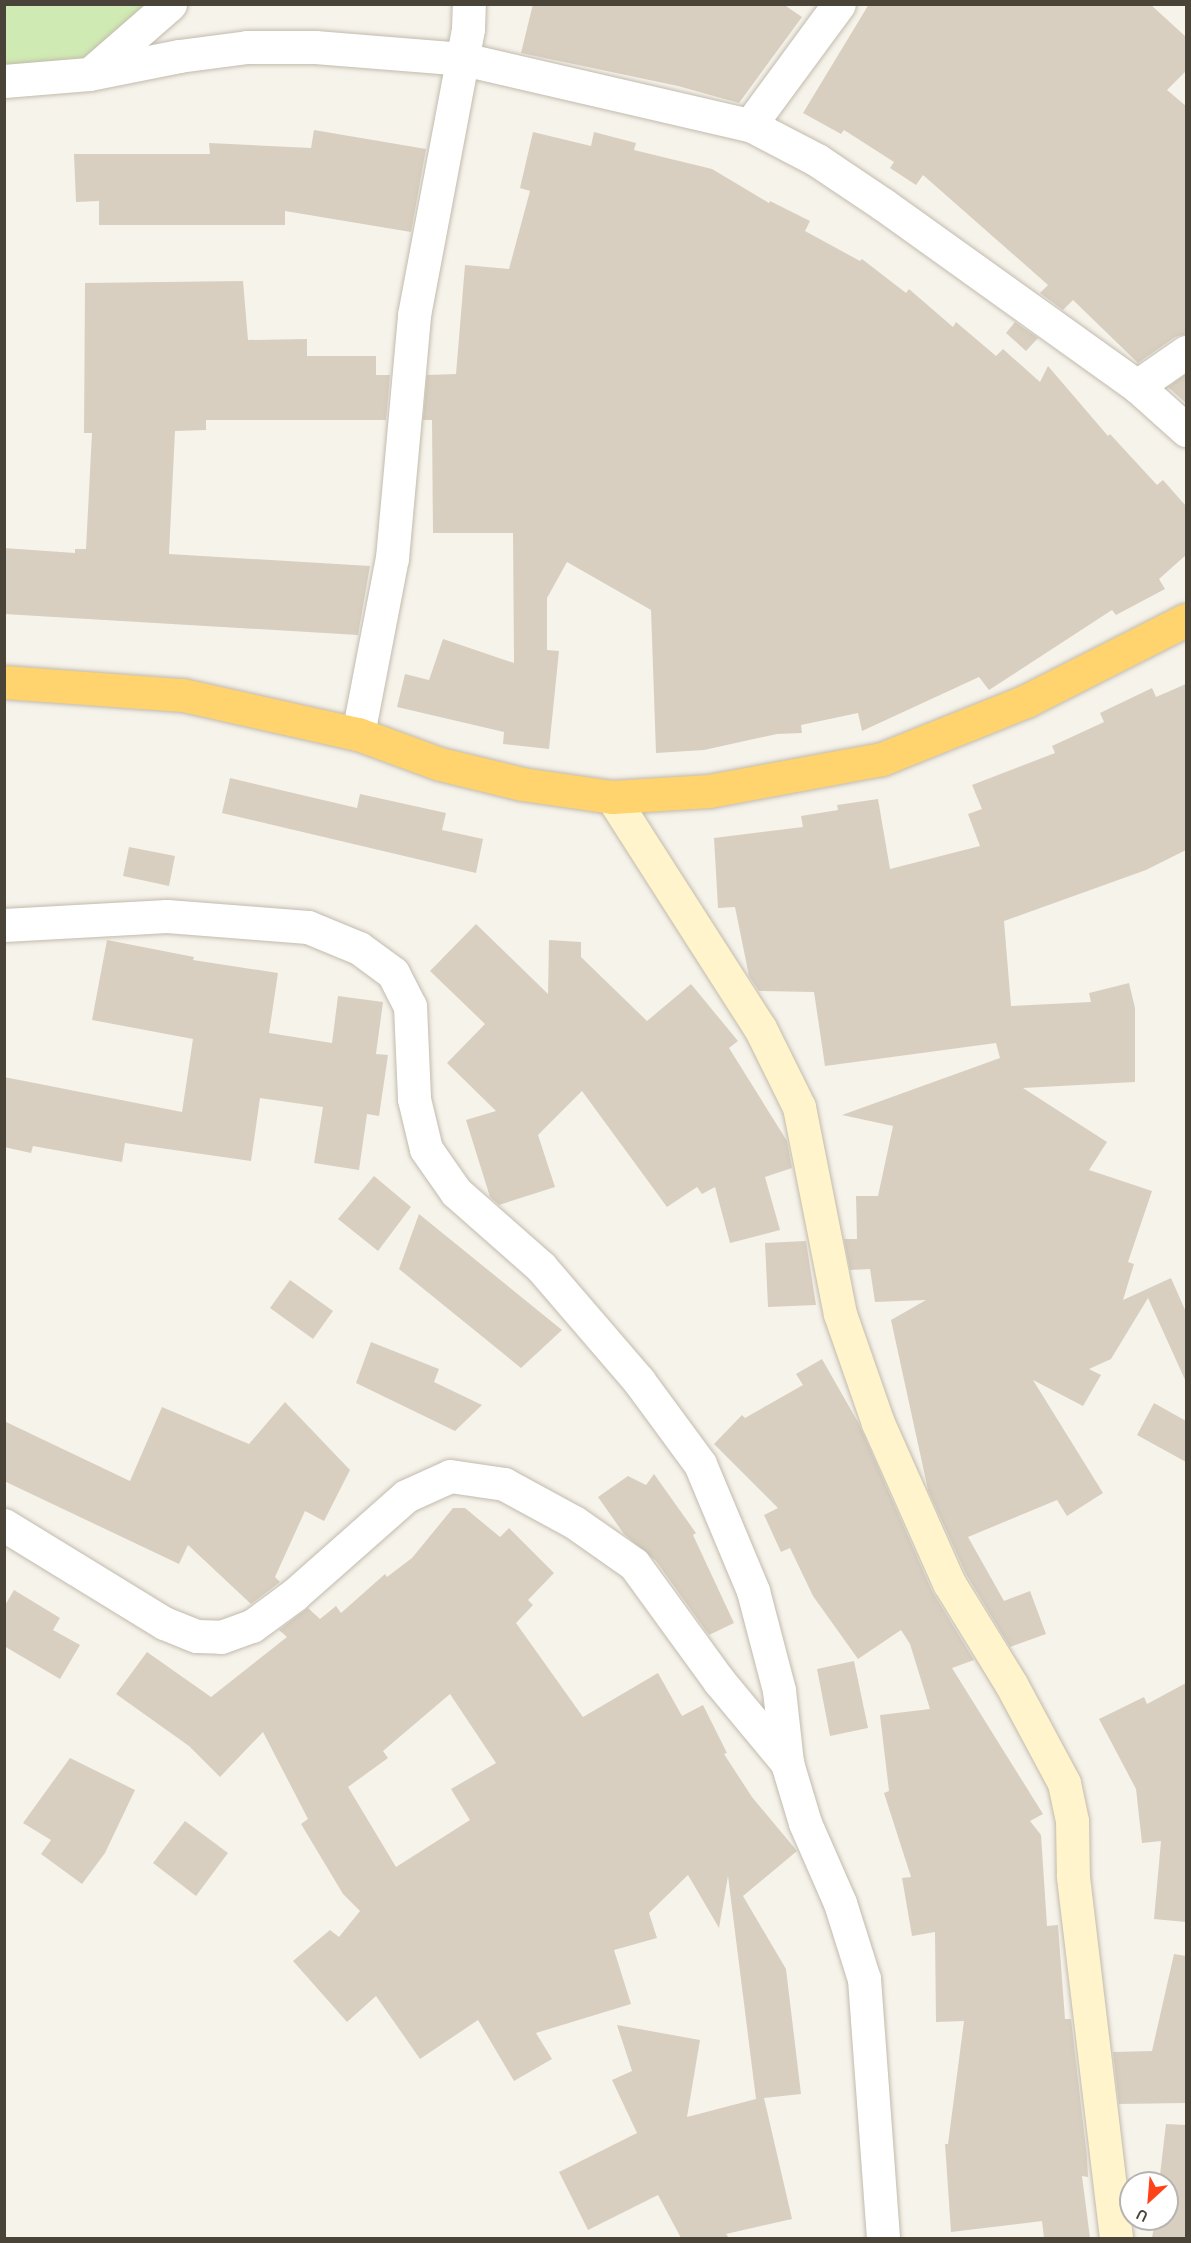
<!DOCTYPE html>
<html>
<head>
<meta charset="utf-8">
<style>
	body { margin:0 }
	#map { position:relative; width:1191px; height:2243px; overflow:hidden; background:#f6f3eb; font-family:Karla,sans-serif }
	div>[style] { position:absolute }
	[style*='--x'] { left:calc(var(--x)*1px); top:calc(var(--y)*1px); width:calc(var(--w)*1px); rotate:calc(var(--a)*1deg) }
	.green>* { inset:0; background:#d0eab3 }
	.building>* { inset:0; background:#d8cfc0 }
	.roads { filter:drop-shadow(0 0 2px #c2bbad) drop-shadow(0 0 2px #c2bbad) }
	.street>* { height:33px; margin:-16.5px; padding:0 16.5px; transform-origin:16.5px; border-radius:16.5px; background:#fff }
	.secondary>* { height:33px; margin:-16.5px; padding:0 16.5px; transform-origin:16.5px; border-radius:16.5px; background:#fff4cc }
	.highway>* { height:33px; margin:-16.5px; padding:0 16.5px; transform-origin:16.5px; border-radius:16.5px; background:#ffd36d }
	span { translate:-50% -50%; white-space:nowrap; text-align:center; line-height:1.15; -webkit-text-stroke:4.5px #fff; paint-order:stroke }
	.frame { position:absolute; inset:0; border:6px solid #4a4438; pointer-events:none }
	.north { position:absolute; left:1119px; top:2171px; width:60px; height:60px; box-sizing:border-box; background:#fff; border:2px solid #b7b4af; border-radius:50%; rotate:206deg; font-size:16px; font-weight:700; line-height:24px; text-align:center; color:#4a4438 }
	.north::after { content:''; display:block; margin:auto; width:21px; height:27px; background:#fe431a; clip-path:polygon(50% 0,100% 100%,50% 72%,0 100%) }
</style>
</head>
<body>
<div id="map">
	<div class="green">
		<div style="clip-path:polygon(5px 5px,163px 5px,104px 55px,5px 73px)"></div>
	</div>
	<div class="building">
		<div style="clip-path:polygon(533px 4px,783px 4px,802px 17px,739px 103px,678px 86px,521px 53px)"></div>
		<div style="clip-path:polygon(869px 4px,1150px 4px,1186px 37px,1186px 71px,1167px 90px,1186px 106px,1186px 334px,1175px 337px,1138px 363px,1073px 300px,1063px 310px,1040px 293px,1048px 285px,923px 175px,916px 185px,890px 168px,894px 162px,844px 130px,841px 134px,803px 113px)"></div>
		<div style="clip-path:polygon(314px 130px,426px 149px,411px 232px,285px 211px,285px 225px,99px 225px,99px 201px,76px 202px,74px 154px,210px 154px,209px 143px,311px 148px)"></div>
		<div style="clip-path:polygon(533px 132px,591px 146px,594px 132px,636px 143px,634px 150px,712px 169px,769px 203px,770px 201px,810px 221px,805px 231px,860px 261px,862px 259px,906px 293px,909px 289px,953px 327px,956px 322px,996px 356px,1003px 349px,1040px 382px,1048px 366px,1108px 436px,1110px 434px,1157px 485px,1163px 480px,1186px 506px,1186px 555px,1159px 579px,1165px 589px,1116px 615px,1112px 610px,989px 690px,979px 677px,862px 731px,858px 713px,801px 725px,802px 733px,777px 734px,704px 750px,656px 753px,651px 610px,567px 562px,547px 598px,547px 650px,559px 651px,549px 749px,503px 744px,504px 732px,397px 707px,405px 674px,429px 680px,443px 639px,514px 663px,513px 533px,433px 533px,432px 420px,423px 420px,427px 375px,456px 374px,465px 265px,509px 269px,530px 191px,520px 188px)"></div>
		<div style="clip-path:polygon(243px 281px,248px 340px,307px 339px,307px 356px,376px 356px,376px 375px,390px 375px,386px 420px,206px 420px,206px 430px,175px 431px,169px 554px,370px 566px,358px 635px,4px 614px,4px 548px,75px 553px,75px 549px,86px 549px,92px 433px,84px 433px,85px 283px)"></div>
		<div style="clip-path:polygon(1015px 322px,1038px 338px,1026px 351px,1006px 333px)"></div>
		<div style="clip-path:polygon(1186px 374px,1186px 403px,1168px 387px)"></div>
		<div style="clip-path:polygon(1186px 684px,1186px 850px,1146px 870px,1004px 921px,1011px 1006px,1091px 1002px,1089px 993px,1129px 983px,1135px 1008px,1135px 1082px,1023px 1088px,1107px 1142px,1089px 1170px,1152px 1191px,1128px 1262px,1134px 1264px,1123px 1300px,1171px 1278px,1186px 1312px,1186px 1382px,1148px 1298px,1111px 1359px,1089px 1369px,1101px 1375px,1083px 1406px,1033px 1380px,1103px 1493px,1067px 1516px,1057px 1500px,968px 1537px,1004px 1601px,1030px 1591px,1046px 1634px,1010px 1647px,966px 1574px,928px 1490px,891px 1320px,926px 1300px,875px 1302px,870px 1269px,850px 1270px,844px 1239px,857px 1239px,856px 1196px,878px 1196px,893px 1126px,842px 1115px,1000px 1058px,996px 1043px,825px 1066px,814px 992px,759px 991px,749px 976px,735px 907px,718px 908px,714px 838px,803px 827px,801px 816px,838px 810px,837px 805px,878px 799px,890px 869px,980px 846px,968px 814px,982px 809px,972px 785px,1055px 753px,1052px 746px,1104px 722px,1100px 713px,1152px 688px,1156px 697px)"></div>
		<div style="clip-path:polygon(230px 778px,357px 808px,360px 794px,446px 813px,442px 830px,483px 839px,476px 873px,222px 813px)"></div>
		<div style="clip-path:polygon(129px 847px,175px 856px,169px 886px,123px 876px)"></div>
		<div style="clip-path:polygon(476px 924px,548px 994px,549px 940px,581px 942px,581px 957px,647px 1021px,691px 984px,738px 1041px,729px 1048px,787px 1141px,792px 1168px,765px 1177px,780px 1230px,730px 1243px,715px 1187px,702px 1194px,697px 1187px,667px 1207px,582px 1091px,538px 1135px,555px 1187px,499px 1205px,490px 1197px,466px 1120px,496px 1111px,447px 1063px,485px 1024px,430px 971px)"></div>
		<div style="clip-path:polygon(107px 940px,194px 957px,193px 960px,278px 973px,269px 1033px,332px 1043px,338px 996px,383px 1002px,376px 1054px,388px 1055px,379px 1116px,367px 1114px,359px 1170px,314px 1163px,323px 1107px,260px 1098px,251px 1161px,125px 1143px,122px 1162px,33px 1146px,31px 1153px,4px 1147px,4px 1077px,182px 1112px,193px 1039px,92px 1020px)"></div>
		<div style="clip-path:polygon(374px 1176px,411px 1207px,378px 1251px,338px 1219px)"></div>
		<div style="clip-path:polygon(419px 1214px,562px 1330px,521px 1368px,399px 1269px)"></div>
		<div style="clip-path:polygon(806px 1241px,816px 1305px,768px 1307px,765px 1243px)"></div>
		<div style="clip-path:polygon(290px 1280px,333px 1311px,313px 1339px,270px 1308px)"></div>
		<div style="clip-path:polygon(371px 1342px,439px 1369px,434px 1382px,482px 1405px,455px 1431px,356px 1383px)"></div>
		<div style="clip-path:polygon(822px 1359px,859px 1424px,932px 1591px,974px 1660px,952px 1668px,1043px 1814px,1030px 1821px,1041px 1835px,1047px 1926px,1058px 1925px,1065px 2019px,1071px 2019px,1087px 2157px,1088px 2177px,1082px 2176px,1090px 2238px,1044px 2238px,1042px 2221px,951px 2232px,945px 2144px,948px 2144px,964px 2021px,936px 2022px,935px 1932px,912px 1936px,902px 1878px,911px 1877px,884px 1793px,889px 1791px,880px 1715px,930px 1709px,910px 1644px,901px 1630px,858px 1659px,813px 1596px,790px 1548px,781px 1552px,764px 1515px,778px 1508px,714px 1444px,742px 1415px,745px 1418px,803px 1385px,796px 1374px)"></div>
		<div style="clip-path:polygon(285px 1402px,350px 1470px,324px 1521px,305px 1511px,275px 1577px,280px 1582px,251px 1604px,188px 1545px,179px 1564px,4px 1481px,4px 1421px,130px 1481px,162px 1407px,249px 1444px)"></div>
		<div style="clip-path:polygon(1154px 1403px,1186px 1421px,1186px 1462px,1137px 1435px)"></div>
		<div style="clip-path:polygon(654px 1474px,696px 1533px,693px 1535px,734px 1623px,709px 1635px,656px 1561px,624px 1534px,598px 1497px,628px 1476px,646px 1485px)"></div>
		<div style="clip-path:polygon(evenodd,453px 1508px,465px 1508px,500px 1537px,509px 1528px,554px 1573px,528px 1600px,533px 1605px,516px 1623px,583px 1717px,658px 1673px,682px 1716px,703px 1705px,727px 1753px,724px 1754px,752px 1797px,797px 1851px,743px 1896px,786px 1969px,801px 2094px,764px 2098px,792px 2219px,726px 2234px,729px 2238px,681px 2238px,658px 2195px,588px 2230px,559px 2172px,637px 2133px,612px 2080px,632px 2071px,617px 2025px,700px 2040px,687px 2117px,756px 2099px,728px 1876px,719px 1928px,688px 1875px,649px 1913px,657px 1938px,614px 1950px,631px 2004px,536px 2033px,552px 2059px,514px 2081px,478px 2020px,420px 2059px,376px 1996px,347px 2022px,293px 1961px,330px 1930px,339px 1937px,360px 1911px,343px 1894px,301px 1824px,308px 1819px,263px 1732px,220px 1777px,189px 1746px,116px 1694px,147px 1652px,211px 1697px,287px 1637px,279px 1630px,308px 1608px,320px 1619px,336px 1606px,341px 1613px,385px 1574px,387px 1577px,412px 1558px,453px 1508px,450px 1694px,496px 1763px,451px 1789px,470px 1820px,396px 1867px,348px 1787px,388px 1758px,383px 1751px,450px 1694px)"></div>
		<div style="clip-path:polygon(14px 1590px,60px 1618px,53px 1630px,80px 1645px,60px 1679px,4px 1646px,4px 1607px)"></div>
		<div style="clip-path:polygon(854px 1661px,868px 1728px,830px 1736px,817px 1669px)"></div>
		<div style="clip-path:polygon(1186px 1683px,1186px 1922px,1154px 1919px,1161px 1841px,1142px 1843px,1136px 1789px,1099px 1719px,1144px 1697px,1147px 1704px)"></div>
		<div style="clip-path:polygon(70px 1758px,135px 1790px,105px 1853px,82px 1884px,41px 1854px,51px 1840px,23px 1823px)"></div>
		<div style="clip-path:polygon(185px 1821px,228px 1853px,196px 1896px,153px 1863px)"></div>
		<div style="clip-path:polygon(1174px 1954px,1186px 1956px,1186px 2103px,1119px 2104px,1113px 2052px,1152px 2051px)"></div>
		<div style="clip-path:polygon(1166px 2124px,1186px 2125px,1186px 2238px,1152px 2238px,1155px 2219px,1167px 2219px,1167px 2183px,1159px 2183px)"></div>
	</div>
	<div class="roads">
		<div class="street">
			<div style="--x:91;--y:73;--w:105;--a:-41.1"></div>
			<div style="--x:4;--y:81;--w:85;--a:-4.7"></div>
			<div style="--x:89;--y:74;--w:92;--a:-11.3"></div>
			<div style="--x:179;--y:56;--w:69;--a:-7.5"></div>
			<div style="--x:247;--y:47;--w:68;--a:0"></div>
			<div style="--x:315;--y:47;--w:148;--a:4.6"></div>
			<div style="--x:463;--y:59;--w:294;--a:13"></div>
			<div style="--x:750;--y:125;--w:76;--a:27.6"></div>
			<div style="--x:817;--y:160;--w:81;--a:33.9"></div>
			<div style="--x:884;--y:205;--w:311;--a:35.6"></div>
			<div style="--x:1137;--y:386;--w:66;--a:41.9"></div>
			<div style="--x:750;--y:125;--w:150;--a:-53.7"></div>
			<div style="--x:1137;--y:386;--w:60;--a:-34.8"></div>
			<div style="--x:358;--y:734;--w:179;--a:-79.1"></div>
			<div style="--x:392;--y:558;--w:244;--a:-84.8"></div>
			<div style="--x:414;--y:315;--w:291;--a:-79.3"></div>
			<div style="--x:468;--y:29;--w:25;--a:-88"></div>
			<div style="--x:4;--y:925;--w:163;--a:-3.2"></div>
			<div style="--x:167;--y:916;--w:141;--a:4.5"></div>
			<div style="--x:308;--y:927;--w:55;--a:22.4"></div>
			<div style="--x:359;--y:948;--w:42;--a:36.3"></div>
			<div style="--x:393;--y:973;--w:37;--a:63"></div>
			<div style="--x:410;--y:1006;--w:93;--a:87.5"></div>
			<div style="--x:414;--y:1099;--w:51;--a:76.5"></div>
			<div style="--x:426;--y:1149;--w:52;--a:55.1"></div>
			<div style="--x:456;--y:1192;--w:113;--a:41.4"></div>
			<div style="--x:541;--y:1267;--w:150;--a:49.3"></div>
			<div style="--x:639;--y:1381;--w:103;--a:53.7"></div>
			<div style="--x:700;--y:1464;--w:138;--a:67.3"></div>
			<div style="--x:753;--y:1591;--w:102;--a:75.3"></div>
			<div style="--x:779;--y:1690;--w:73;--a:83.7"></div>
			<div style="--x:787;--y:1763;--w:63;--a:73.3"></div>
			<div style="--x:805;--y:1823;--w:87;--a:66.4"></div>
			<div style="--x:840;--y:1903;--w:80;--a:72.5"></div>
			<div style="--x:864;--y:1979;--w:260;--a:85.8"></div>
			<div style="--x:4;--y:1525;--w:188;--a:31.5"></div>
			<div style="--x:164;--y:1623;--w:35;--a:22"></div>
			<div style="--x:197;--y:1636;--w:24;--a:2"></div>
			<div style="--x:221;--y:1637;--w:33;--a:-20"></div>
			<div style="--x:252;--y:1626;--w:52;--a:-36.4"></div>
			<div style="--x:294;--y:1595;--w:149;--a:-41.5"></div>
			<div style="--x:406;--y:1496;--w:48;--a:-24.4"></div>
			<div style="--x:450;--y:1476;--w:55;--a:8.4"></div>
			<div style="--x:504;--y:1484;--w:80;--a:28.5"></div>
			<div style="--x:574;--y:1522;--w:73;--a:35"></div>
			<div style="--x:634;--y:1564;--w:145;--a:54"></div>
			<div style="--x:719;--y:1681;--w:107;--a:50.3"></div>
		</div>
		<div class="secondary">
			<div style="--x:612;--y:797;--w:274;--a:57.4"></div>
			<div style="--x:760;--y:1028;--w:88;--a:63.7"></div>
			<div style="--x:799;--y:1107;--w:211;--a:78.8"></div>
			<div style="--x:840;--y:1314;--w:115;--a:70.8"></div>
			<div style="--x:878;--y:1423;--w:175;--a:66.1"></div>
			<div style="--x:949;--y:1583;--w:119;--a:58.5"></div>
			<div style="--x:1011;--y:1684;--w:112;--a:61.8"></div>
			<div style="--x:1064;--y:1783;--w:39;--a:78"></div>
			<div style="--x:1072;--y:1821;--w:56;--a:89"></div>
			<div style="--x:1073;--y:1877;--w:364;--a:83.2"></div>
		</div>
		<div class="highway">
			<div style="--x:4;--y:682;--w:179;--a:4.2"></div>
			<div style="--x:183;--y:695;--w:179;--a:12.6"></div>
			<div style="--x:358;--y:734;--w:87;--a:20.1"></div>
			<div style="--x:440;--y:764;--w:84;--a:13.7"></div>
			<div style="--x:522;--y:784;--w:91;--a:8.2"></div>
			<div style="--x:612;--y:797;--w:97;--a:-3.5"></div>
			<div style="--x:709;--y:791;--w:176;--a:-10.5"></div>
			<div style="--x:882;--y:759;--w:155;--a:-21.9"></div>
			<div style="--x:1026;--y:701;--w:179;--a:-26.9"></div>
		</div>
	</div>
	<div class="frame"></div>
	<div class="north">U</div>
</div>
</body>
</html>
